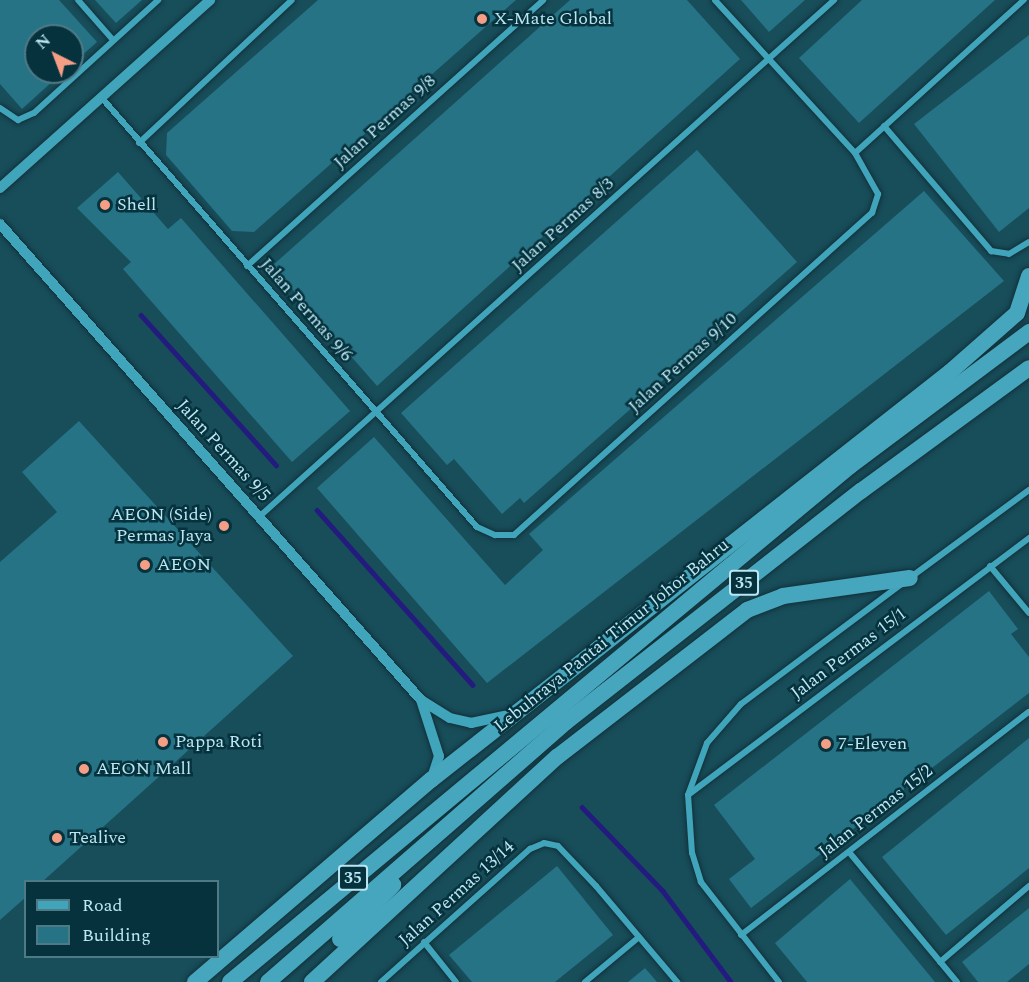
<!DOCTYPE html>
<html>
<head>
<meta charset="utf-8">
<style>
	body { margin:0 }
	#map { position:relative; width:1029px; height:982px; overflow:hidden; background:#184d5a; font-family:Spectral,serif }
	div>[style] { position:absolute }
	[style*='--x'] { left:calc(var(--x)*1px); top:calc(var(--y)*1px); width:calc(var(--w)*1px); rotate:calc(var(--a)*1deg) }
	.stream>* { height:4.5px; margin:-2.25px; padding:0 2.25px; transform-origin:2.25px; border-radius:2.25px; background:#241b7f }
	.building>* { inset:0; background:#267385 }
	.roads { filter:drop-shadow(0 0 2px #123139) drop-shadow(0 0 2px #123139) }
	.minor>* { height:6px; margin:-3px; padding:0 3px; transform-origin:3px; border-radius:3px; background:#40a4bb }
	.tertiary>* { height:10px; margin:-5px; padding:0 5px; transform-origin:5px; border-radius:5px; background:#40a4bb }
	.trunk>* { height:16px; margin:-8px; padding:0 8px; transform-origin:8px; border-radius:8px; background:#46a6be }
	.dots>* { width:16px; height:16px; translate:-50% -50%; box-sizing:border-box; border:3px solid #05323c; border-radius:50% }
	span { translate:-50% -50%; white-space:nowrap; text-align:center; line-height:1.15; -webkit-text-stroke:5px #05323c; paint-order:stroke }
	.shield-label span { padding:2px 4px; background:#05323c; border:2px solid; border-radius:4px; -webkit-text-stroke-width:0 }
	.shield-label { font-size:16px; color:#bbe7f4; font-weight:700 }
	.poi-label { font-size:18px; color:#bbe7f4 }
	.left { translate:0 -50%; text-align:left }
	.right { translate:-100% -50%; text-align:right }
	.street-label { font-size:18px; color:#bbe7f4 }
	.legend { position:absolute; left:24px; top:880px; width:195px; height:78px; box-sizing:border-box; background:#05323c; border:2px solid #4e7a86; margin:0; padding:8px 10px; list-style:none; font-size:18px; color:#bbe7f4 }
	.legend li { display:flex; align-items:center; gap:12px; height:30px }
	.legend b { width:30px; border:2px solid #4e7a86 }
	.north { position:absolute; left:24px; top:24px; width:60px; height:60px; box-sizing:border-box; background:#05323c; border:2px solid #4e7a86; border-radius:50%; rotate:318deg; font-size:16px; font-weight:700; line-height:24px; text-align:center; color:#bbe7f4 }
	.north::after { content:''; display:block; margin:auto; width:21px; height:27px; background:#f49e86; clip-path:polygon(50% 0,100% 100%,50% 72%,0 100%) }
</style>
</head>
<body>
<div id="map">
	<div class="stream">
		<div style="--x:141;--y:315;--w:202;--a:48"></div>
		<div style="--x:317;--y:510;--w:234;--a:48.3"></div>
		<div style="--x:582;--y:807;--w:117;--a:46"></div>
		<div style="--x:663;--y:891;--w:114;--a:53.2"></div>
	</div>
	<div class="building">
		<div style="clip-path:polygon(0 0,59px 0,97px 42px,72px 64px,72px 36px,36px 36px,36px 72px,45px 72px,53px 81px,22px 109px,0 84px)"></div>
		<div style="clip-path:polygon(95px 0,142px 0,116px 23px)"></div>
		<div style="clip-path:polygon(318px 0,516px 0,254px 232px,232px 231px,166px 155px,167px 133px)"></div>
		<div style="clip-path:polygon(570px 0,687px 0,740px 59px,377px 386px,272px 266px)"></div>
		<div style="clip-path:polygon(741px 0,805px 0,769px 32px)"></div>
		<div style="clip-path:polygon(862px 0,995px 0,859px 123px,799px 58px)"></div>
		<div style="clip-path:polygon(1029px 35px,1029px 208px,999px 232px,914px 124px)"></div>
		<div style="clip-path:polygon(697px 150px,797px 262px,524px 503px,520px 498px,502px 514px,454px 459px,447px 465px,401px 413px)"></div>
		<div style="clip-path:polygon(118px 172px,168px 229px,181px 218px,350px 411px,292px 462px,123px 269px,131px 262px,77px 208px)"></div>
		<div style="clip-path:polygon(924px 191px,1004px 281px,487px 683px,317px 488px,374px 437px,505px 585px,543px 550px,529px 534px)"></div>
		<div style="clip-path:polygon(79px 421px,293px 656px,42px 882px,26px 882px,26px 897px,0 920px,0 562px,57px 512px,22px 472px)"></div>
		<div style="clip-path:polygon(989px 591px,1018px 629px,1011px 634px,1029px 657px,1029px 693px,751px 908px,729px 879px,755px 859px,714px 805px)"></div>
		<div style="clip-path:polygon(1029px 738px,1029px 868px,946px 935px,882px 857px)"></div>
		<div style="clip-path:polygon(557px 866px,613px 935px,555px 982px,472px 982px,449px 955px)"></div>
		<div style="clip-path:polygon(850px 879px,935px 982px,807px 982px,775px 943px)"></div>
		<div style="clip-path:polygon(1029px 908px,1029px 964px,1007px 982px,978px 982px,962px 962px)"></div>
		<div style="clip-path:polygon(645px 968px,657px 982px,628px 982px)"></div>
	</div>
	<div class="roads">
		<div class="minor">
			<div style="--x:78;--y:0;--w:53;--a:48.8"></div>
			<div style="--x:101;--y:97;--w:571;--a:48.83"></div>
			<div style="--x:477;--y:527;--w:20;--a:24"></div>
			<div style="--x:495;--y:535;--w:19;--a:0"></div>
			<div style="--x:514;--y:535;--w:482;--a:-42"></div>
			<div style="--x:872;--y:213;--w:20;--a:-72"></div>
			<div style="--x:878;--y:194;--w:47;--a:-119.3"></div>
			<div style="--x:855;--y:153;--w:207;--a:-132.5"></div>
			<div style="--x:0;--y:108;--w:22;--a:34"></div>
			<div style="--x:18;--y:120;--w:17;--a:-24"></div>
			<div style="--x:34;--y:113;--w:168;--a:-42.3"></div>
			<div style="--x:884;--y:126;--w:165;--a:49.4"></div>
			<div style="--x:991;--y:251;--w:18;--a:9"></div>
			<div style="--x:1009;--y:254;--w:23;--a:-31"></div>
			<div style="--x:139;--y:143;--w:209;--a:-43.1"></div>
			<div style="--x:855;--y:153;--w:228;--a:-42.2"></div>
			<div style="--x:247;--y:266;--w:398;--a:-41.9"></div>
			<div style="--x:260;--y:516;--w:772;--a:-41.95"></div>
			<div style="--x:990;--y:566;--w:61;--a:50.3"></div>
			<div style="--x:911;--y:577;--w:147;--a:-36.4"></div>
			<div style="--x:688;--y:795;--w:427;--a:-37"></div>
			<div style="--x:849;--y:852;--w:169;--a:50.3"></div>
			<div style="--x:741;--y:935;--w:364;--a:-37.8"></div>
			<div style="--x:424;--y:942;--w:51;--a:51.3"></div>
			<div style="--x:940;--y:962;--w:117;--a:-40.5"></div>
			<div style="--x:381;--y:982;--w:200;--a:-41.8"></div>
			<div style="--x:530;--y:849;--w:15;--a:-23"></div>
			<div style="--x:544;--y:843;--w:14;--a:12"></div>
			<div style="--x:558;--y:846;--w:55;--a:46.5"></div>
			<div style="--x:596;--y:886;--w:126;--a:49.8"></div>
			<div style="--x:585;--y:982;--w:70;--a:-39.8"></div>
			<div style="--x:779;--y:982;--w:127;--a:-128"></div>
			<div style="--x:701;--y:882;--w:30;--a:-107"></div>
			<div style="--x:692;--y:853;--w:58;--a:-93.9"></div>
			<div style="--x:688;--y:795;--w:55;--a:-69.9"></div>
			<div style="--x:707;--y:743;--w:52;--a:-48.9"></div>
			<div style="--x:741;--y:704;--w:199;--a:-36.8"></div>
		</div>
		<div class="tertiary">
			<div style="--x:0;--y:188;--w:282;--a:-41.8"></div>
			<div style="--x:0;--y:224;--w:635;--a:48.51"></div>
			<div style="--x:421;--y:700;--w:34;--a:32"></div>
			<div style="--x:450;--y:718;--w:22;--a:13"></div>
			<div style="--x:471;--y:723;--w:35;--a:-12"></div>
			<div style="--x:421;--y:700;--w:59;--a:72.2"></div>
			<div style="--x:439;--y:756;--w:25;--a:108"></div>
		</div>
		<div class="trunk">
			<div style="--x:340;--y:939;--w:76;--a:-45.5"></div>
			<div style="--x:195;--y:982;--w:311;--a:-40.6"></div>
			<div style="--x:431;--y:780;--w:660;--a:-38.17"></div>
			<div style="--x:950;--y:372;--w:89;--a:-41.4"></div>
			<div style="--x:1017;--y:313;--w:39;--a:-72"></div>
			<div style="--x:230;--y:982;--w:807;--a:-39.77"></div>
			<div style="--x:850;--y:466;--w:224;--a:-36.8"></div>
			<div style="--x:268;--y:982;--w:395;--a:-41.1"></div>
			<div style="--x:566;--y:722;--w:375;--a:-38.1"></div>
			<div style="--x:861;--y:491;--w:208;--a:-36.2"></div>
			<div style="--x:312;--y:982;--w:333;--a:-42.6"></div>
			<div style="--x:557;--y:757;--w:240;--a:-37.7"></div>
			<div style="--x:747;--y:610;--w:39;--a:-21"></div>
			<div style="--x:783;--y:596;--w:128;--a:-8.1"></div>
		</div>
	</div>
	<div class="dots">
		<div style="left:482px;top:19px;background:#f49e86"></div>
		<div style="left:105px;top:205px;background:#f49e86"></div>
		<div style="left:224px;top:526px;background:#f49e86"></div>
		<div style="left:145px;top:565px;background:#f49e86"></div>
		<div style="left:163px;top:742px;background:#f49e86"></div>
		<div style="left:826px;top:744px;background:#f49e86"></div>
		<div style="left:84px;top:769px;background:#f49e86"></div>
		<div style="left:57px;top:838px;background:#f49e86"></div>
	</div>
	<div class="shield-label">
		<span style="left:744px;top:583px">35</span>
		<span style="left:353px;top:878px">35</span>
	</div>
	<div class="poi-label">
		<span class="left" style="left:494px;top:19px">X-Mate Global</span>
		<span class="left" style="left:117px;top:205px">Shell</span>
		<span class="right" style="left:212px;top:526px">AEON (Side)<br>Permas Jaya</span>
		<span class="left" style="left:157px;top:565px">AEON</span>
		<span class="left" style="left:175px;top:742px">Pappa Roti</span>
		<span class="left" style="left:838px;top:744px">7-Eleven</span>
		<span class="left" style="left:96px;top:769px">AEON Mall</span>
		<span class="left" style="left:69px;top:838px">Tealive</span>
	</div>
	<div class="street-label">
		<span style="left:385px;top:122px;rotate:-42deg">Jalan Permas 9/8</span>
		<span style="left:563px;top:225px;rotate:-42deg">Jalan Permas 8/3</span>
		<span style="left:306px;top:310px;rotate:49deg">Jalan Permas 9/6</span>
		<span style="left:683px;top:363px;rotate:-42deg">Jalan Permas 9/10</span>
		<span style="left:223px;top:451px;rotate:48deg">Jalan Permas 9/5</span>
		<span style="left:612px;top:636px;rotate:-39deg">Lebuhraya Pantai Timur Johor Bahru</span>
		<span style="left:849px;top:654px;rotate:-37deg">Jalan Permas 15/1</span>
		<span style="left:876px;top:812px;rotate:-38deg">Jalan Permas 15/2</span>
		<span style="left:457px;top:894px;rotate:-42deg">Jalan Permas 13/14</span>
	</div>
	<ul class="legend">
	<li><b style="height:8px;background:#40a4bb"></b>Road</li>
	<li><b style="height:16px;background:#267385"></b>Building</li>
	</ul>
	<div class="north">N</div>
</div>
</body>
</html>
